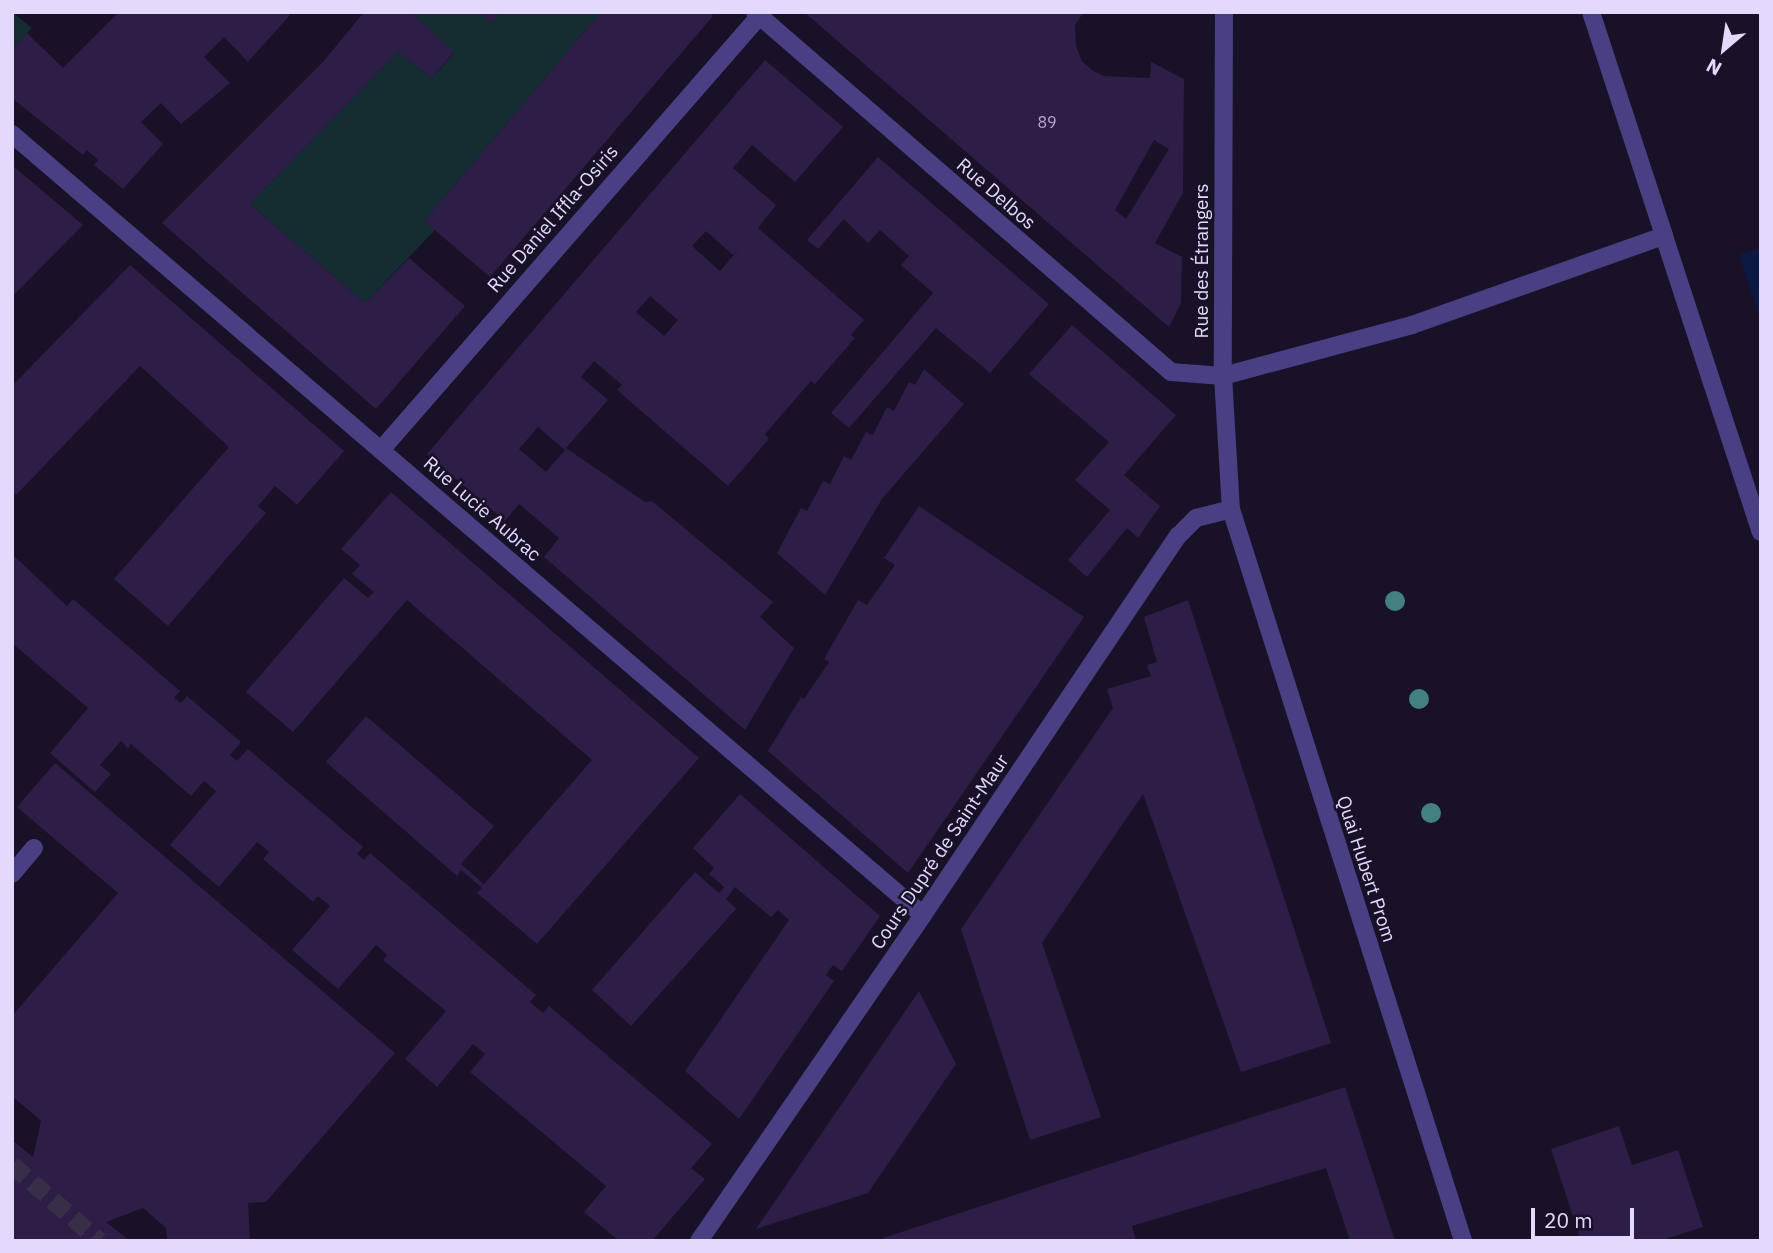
<!DOCTYPE html>
<html>
<head>
<meta charset="utf-8">
<style>
	body { margin:0 }
	#map { position:relative; width:1773px; height:1253px; overflow:hidden; background:#181127; font-family:"IBM Plex Sans",sans-serif }
	div>[style] { position:absolute }
	[style*='--x'] { left:calc(var(--x)*1px); top:calc(var(--y)*1px); width:calc(var(--w)*1px); rotate:calc(var(--a)*1deg) }
	.green>* { inset:0; background:#142d30 }
	.water>* { inset:0; background:#0d1943 }
	.building>* { inset:0; background:#2c1e47 }
	.minor-tunnel>* { height:18px; margin-top:-9px; transform-origin:0; background:repeating-linear-gradient(90deg,#362f47 0 18px,transparent 0 27px) }
	.minor>* { height:18px; margin:-9px; padding:0 9px; transform-origin:9px; border-radius:9px; background:#4b3f83 }
	.trees>* { width:20px; height:20px; margin:-10px; border-radius:50%; background:#438082 }
	span { translate:-50% -50%; white-space:nowrap; text-align:center; line-height:1.15; -webkit-text-stroke:5px #181127; paint-order:stroke }
	.number-label { font-size:16px; color:#b4aad0 }
	.number-label span { -webkit-text-stroke-width:0 }
	.street-label { font-size:19px; color:#e2d9fd }
	.frame { position:absolute; inset:0; border:14px solid #e2d9fd; pointer-events:none }
	.north { position:absolute; left:1689px; top:14px; width:70px; height:70px; -webkit-text-stroke:5px #181127; paint-order:stroke; rotate:209deg; font-size:19px; font-weight:700; line-height:28px; text-align:center; color:#e2d9fd }
	.north::after { content:''; display:block; margin:auto; width:24px; height:32px; background:#e2d9fd; clip-path:polygon(50% 0,100% 100%,50% 72%,0 100%) }
	.scale { position:absolute; left:1531px; top:1208px; width:103px; height:32px; box-sizing:border-box; border:4px solid #e2d9fd; border-top:0; padding-left:9px; font-size:21px; line-height:24px; white-space:nowrap; color:#e2d9fd; -webkit-text-stroke:5px #181127; paint-order:stroke }
</style>
</head>
<body>
<div id="map">
	<div class="green">
		<div style="clip-path:polygon(12px 12px,32px 28px,12px 49px)"></div>
		<div style="clip-path:polygon(411px 12px,479px 12px,491px 23px,501px 12px,601px 12px,425px 220px,435px 230px,365px 303px,250px 204px,398px 52px,432px 78px,454px 53px)"></div>
	</div>
	<div class="water">
		<div style="clip-path:polygon(1761px 248px,1761px 322px,1739px 255px)"></div>
	</div>
	<div class="building">
		<div style="clip-path:polygon(119px 12px,287px 12px,290px 15px,248px 62px,224px 37px,204px 57px,230px 83px,181px 124px,161px 103px,141px 122px,163px 144px,123px 189px,94px 165px,98px 160px,87px 150px,83px 155px,12px 98px,12px 49px,27px 33px,63px 68px)"></div>
		<div style="clip-path:polygon(364px 12px,411px 12px,454px 52px,432px 78px,398px 52px,250px 204px,365px 303px,409px 258px,465px 306px,376px 409px,162px 223px,323px 62px)"></div>
		<div style="clip-path:polygon(479px 12px,501px 12px,491px 23px)"></div>
		<div style="clip-path:polygon(601px 12px,709px 12px,713px 16px,490px 277px,424px 221px)"></div>
		<div style="clip-path:polygon(evenodd,804px 12px,1084px 12px,1075px 25px,1076px 46px,1082px 61px,1093px 71px,1104px 76px,1150px 78px,1151px 62px,1184px 79px,1183px 193px,1155px 243px,1182px 257px,1181px 303px,1169px 327px,804px 12px,1154px 140px,1169px 149px,1126px 219px,1115px 210px,1154px 140px)"></div>
		<div style="clip-path:polygon(evenodd,765px 60px,843px 127px,795px 182px,752px 145px,733px 168px,776px 205px,758px 228px,864px 320px,851px 335px,855px 338px,815px 384px,811px 381px,765px 434px,769px 439px,728px 486px,617px 390px,622px 385px,594px 361px,581px 377px,608px 400px,566px 448px,645px 502px,652px 501px,773px 602px,760px 617px,794px 648px,745px 730px,544px 557px,559px 538px,519px 504px,505px 521px,427px 454px,765px 60px,706px 231px,733px 255px,740px 248px,720px 271px,692px 246px,706px 231px,765px 60px,650px 296px,678px 320px,664px 336px,636px 312px,650px 296px,765px 60px,538px 427px,565px 450px,546px 472px,519px 449px,538px 427px)"></div>
		<div style="clip-path:polygon(878px 157px,1049px 304px,990px 373px,936px 328px,849px 428px,831px 413px,933px 293px,901px 265px,909px 256px,880px 230px,868px 243px,844px 219px,818px 249px,807px 240px)"></div>
		<div style="clip-path:polygon(12px 165px,83px 225px,12px 297px)"></div>
		<div style="clip-path:polygon(130px 265px,344px 451px,297px 505px,275px 486px,258px 506px,266px 513px,168px 626px,114px 579px,229px 447px,140px 366px,16px 495px,12px 492px,12px 386px)"></div>
		<div style="clip-path:polygon(1072px 325px,1176px 415px,1124px 475px,1160px 506px,1138px 538px,1127px 528px,1087px 577px,1068px 560px,1110px 510px,1075px 480px,1109px 442px,1029px 374px)"></div>
		<div style="clip-path:polygon(924px 369px,964px 404px,882px 499px,825px 595px,777px 553px,801px 508px,807px 511px,823px 481px,830px 484px,844px 456px,851px 460px,866px 432px,873px 435px,887px 407px,894px 411px,909px 382px,915px 385px)"></div>
		<div style="clip-path:polygon(391px 492px,699px 758px,537px 944px,477px 893px,482px 888px,461px 870px,457px 876px,326px 762px,366px 716px,494px 826px,461px 864px,484px 884px,592px 760px,407px 600px,293px 732px,246px 692px,344px 578px,368px 598px,374px 592px,352px 574px,360px 565px,341px 549px)"></div>
		<div style="clip-path:polygon(919px 506px,1084px 617px,908px 873px,768px 751px,801px 697px,804px 699px,829px 662px,824px 659px,858px 600px,867px 605px,895px 565px,884px 558px)"></div>
		<div style="clip-path:polygon(12px 554px,67px 606px,73px 599px,180px 691px,174px 698px,181px 703px,187px 696px,241px 742px,230px 755px,237px 761px,248px 749px,363px 847px,357px 854px,364px 860px,370px 853px,536px 995px,530px 1002px,543px 1013px,549px 1006px,712px 1144px,691px 1168px,705px 1179px,652px 1241px,619px 1241px,584px 1212px,606px 1186px,470px 1072px,485px 1054px,473px 1044px,437px 1087px,405px 1059px,446px 1011px,383px 960px,387px 955px,376px 945px,338px 989px,292px 950px,330px 906px,318px 896px,313px 902px,263px 859px,269px 852px,257px 842px,219px 887px,170px 845px,216px 791px,204px 781px,191px 796px,131px 744px,128px 748px,121px 741px,100px 765px,111px 774px,95px 792px,50px 753px,88px 708px,12px 643px)"></div>
		<div style="clip-path:polygon(1188px 600px,1331px 1043px,1241px 1072px,1143px 794px,1042px 943px,1101px 1117px,1030px 1140px,961px 929px,1113px 708px,1107px 689px,1151px 676px,1147px 665px,1157px 662px,1144px 617px)"></div>
		<div style="clip-path:polygon(55px 763px,395px 1053px,266px 1202px,248px 1203px,250px 1241px,167px 1241px,166px 1228px,143px 1208px,106px 1222px,130px 1241px,12px 1241px,12px 1140px,33px 1157px,41px 1121px,12px 1096px,12px 1016px,118px 893px,17px 807px)"></div>
		<div style="clip-path:polygon(740px 794px,880px 916px,842px 971px,833px 965px,826px 975px,834px 981px,739px 1119px,685px 1071px,789px 920px,778px 910px,771px 917px,735px 887px,726px 899px,736px 909px,631px 1026px,592px 990px,695px 872px,719px 893px,724px 887px,709px 874px,714px 868px,693px 848px)"></div>
		<div style="clip-path:polygon(919px 991px,956px 1064px,868px 1193px,756px 1229px)"></div>
		<div style="clip-path:polygon(1345px 1087px,1395px 1241px,1350px 1241px,1326px 1168px,1132px 1226px,1136px 1241px,884px 1241px,883px 1238px)"></div>
		<div style="clip-path:polygon(1619px 1126px,1632px 1165px,1678px 1150px,1703px 1227px,1659px 1241px,1581px 1241px,1551px 1149px)"></div>
	</div>
	<div class="minor-tunnel">
		<div style="--x:12;--y:1165;--w:116;--a:41.1"></div>
	</div>
	<div class="minor">
		<div style="--x:755;--y:12;--w:550;--a:40.87"></div>
		<div style="--x:1171;--y:372;--w:52;--a:4.4"></div>
		<div style="--x:1223;--y:376;--w:196;--a:-15.1"></div>
		<div style="--x:1412;--y:325;--w:267;--a:-19.5"></div>
		<div style="--x:1664;--y:236;--w:311;--a:71.9"></div>
		<div style="--x:1224;--y:12;--w:364;--a:90.2"></div>
		<div style="--x:1223;--y:376;--w:133;--a:86.6"></div>
		<div style="--x:1231;--y:509;--w:768;--a:72.41"></div>
		<div style="--x:1591;--y:12;--w:236;--a:71.9"></div>
		<div style="--x:12;--y:134;--w:1200;--a:40.61"></div>
		<div style="--x:381;--y:450;--w:581;--a:-48.91"></div>
		<div style="--x:12;--y:874;--w:34;--a:-50"></div>
		<div style="--x:699;--y:1241;--w:396;--a:-55.5"></div>
		<div style="--x:923;--y:915;--w:457;--a:-56.1"></div>
		<div style="--x:1178;--y:536;--w:25;--a:-45"></div>
		<div style="--x:1196;--y:518;--w:36;--a:-14"></div>
	</div>
	<div class="trees">
		<div style="left:1395px;top:601px"></div>
		<div style="left:1419px;top:699px"></div>
		<div style="left:1431px;top:813px"></div>
	</div>
	<div class="number-label">
		<span style="left:1047px;top:122px">89</span>
	</div>
	<div class="street-label">
		<span style="left:996px;top:194px;rotate:41deg">Rue Delbos</span>
		<span style="left:553px;top:219px;rotate:-49deg">Rue Daniel Iffla-Osiris</span>
		<span style="left:1202px;top:261px;rotate:-90deg">Rue des Étrangers</span>
		<span style="left:482px;top:509px;rotate:41deg">Rue Lucie Aubrac</span>
		<span style="left:940px;top:852px;rotate:-56deg">Cours Dupré de Saint-Maur</span>
		<span style="left:1366px;top:869px;rotate:72deg">Quai Hubert Prom</span>
	</div>
	<div class="frame"></div>
	<div class="north">N</div>
	<div class="scale">20 m</div>
</div>
</body>
</html>
